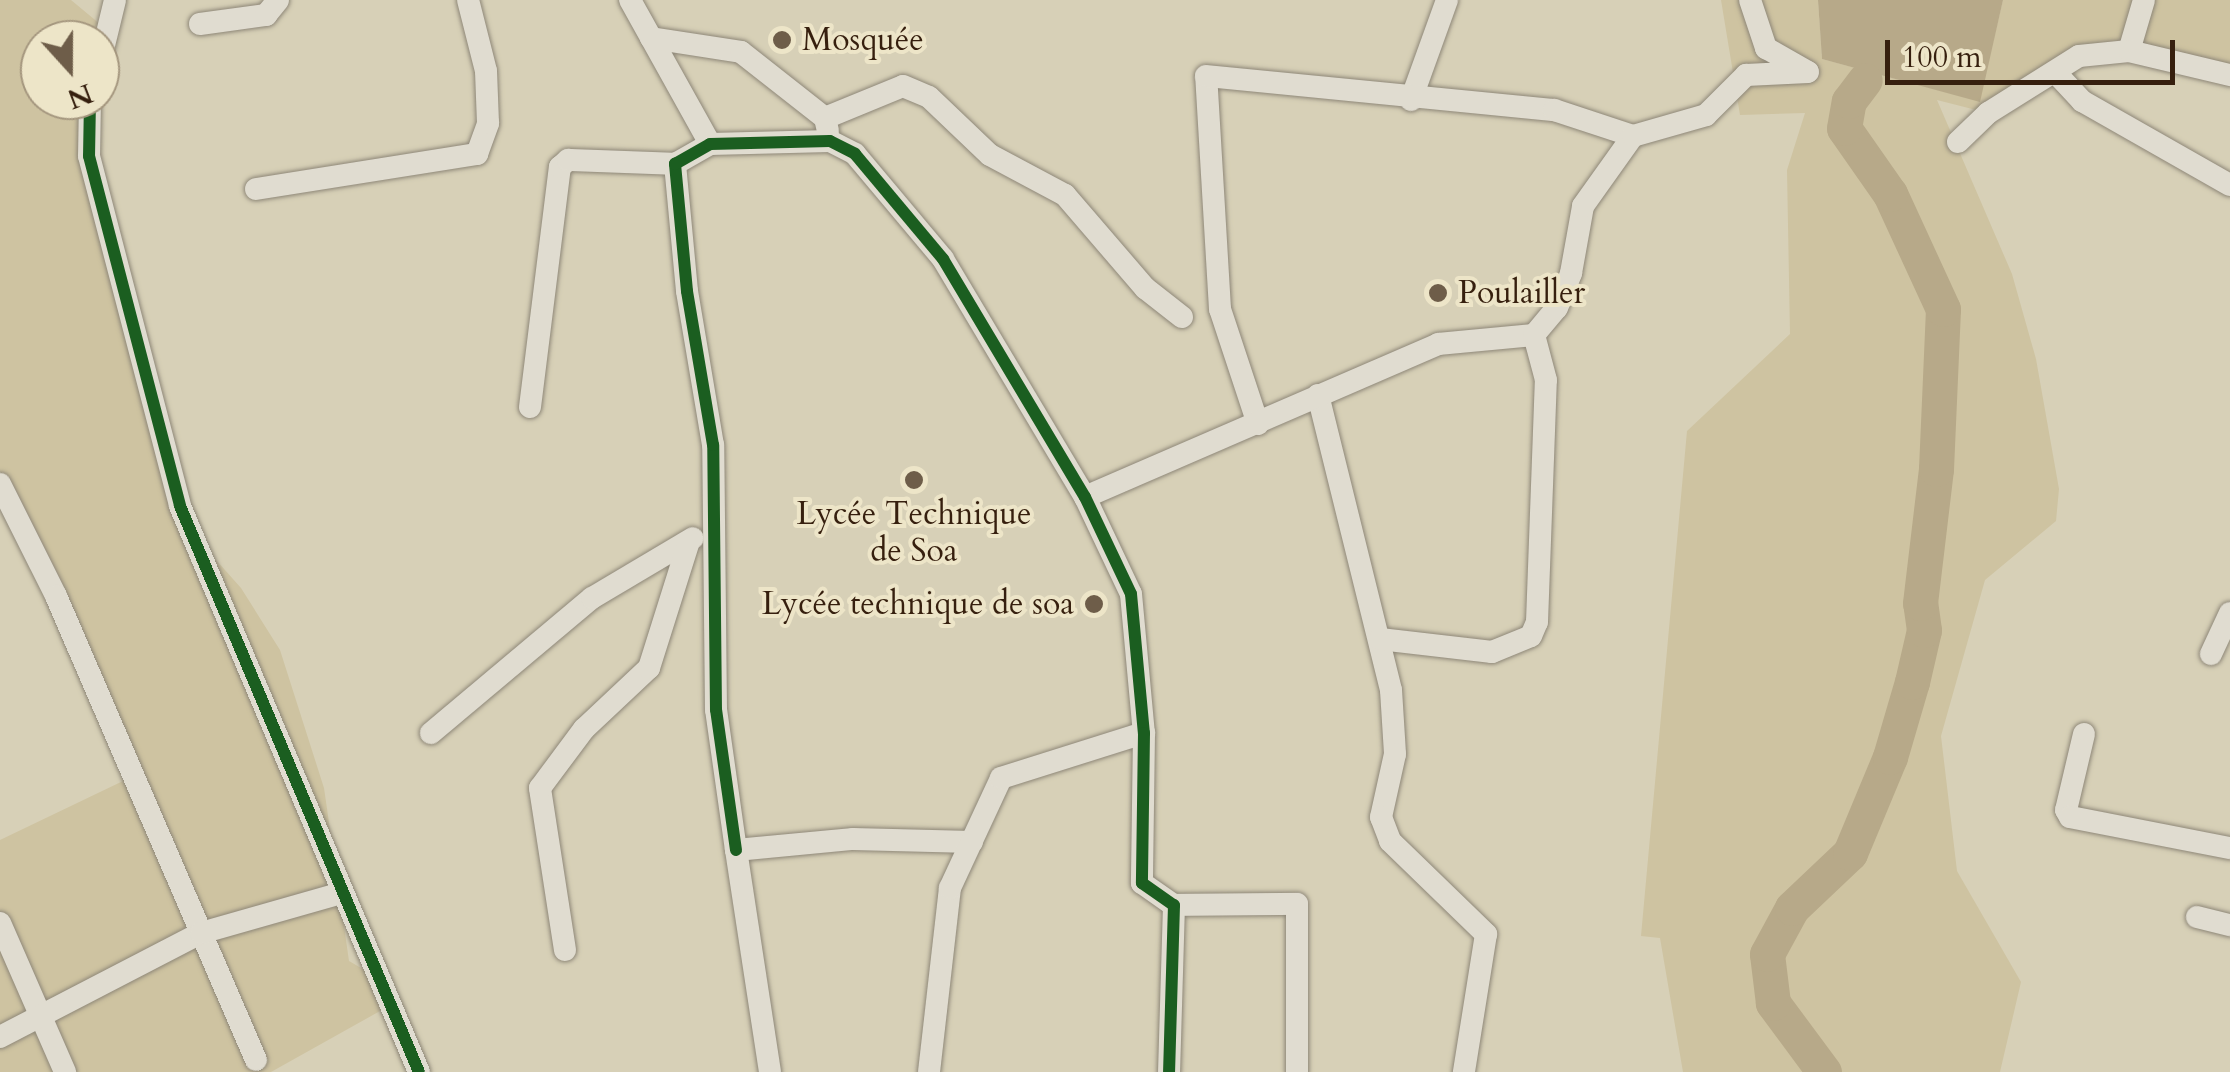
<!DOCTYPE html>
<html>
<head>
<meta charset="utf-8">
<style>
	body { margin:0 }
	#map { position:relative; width:2230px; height:1072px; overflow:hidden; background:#d7d0b7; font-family:Cardo,serif }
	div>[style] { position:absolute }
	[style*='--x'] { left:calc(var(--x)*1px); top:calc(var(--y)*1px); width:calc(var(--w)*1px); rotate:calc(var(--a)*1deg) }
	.green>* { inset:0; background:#cec3a1 }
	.water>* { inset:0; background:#b7a989 }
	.river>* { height:35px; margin:-17.5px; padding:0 17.5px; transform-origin:17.5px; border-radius:17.5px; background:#b7a989 }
	.roads { filter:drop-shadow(0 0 2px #8e8778) drop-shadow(0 0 2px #8e8778) }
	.minor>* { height:22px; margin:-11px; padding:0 11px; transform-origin:11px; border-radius:11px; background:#e0dcd0 }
	.cycleway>* { height:12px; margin:-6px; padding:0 6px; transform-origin:6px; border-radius:6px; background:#1b5e20 }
	.dots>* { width:28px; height:28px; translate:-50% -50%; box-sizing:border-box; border:5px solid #ede5c8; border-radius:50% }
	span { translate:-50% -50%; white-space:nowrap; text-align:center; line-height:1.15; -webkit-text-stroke:8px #ede5c8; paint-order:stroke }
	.poi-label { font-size:32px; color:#361f0e }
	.left { translate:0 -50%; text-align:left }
	.right { translate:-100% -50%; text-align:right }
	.north { position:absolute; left:20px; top:20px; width:100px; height:100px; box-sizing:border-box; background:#ede5c8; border:2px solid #a4967e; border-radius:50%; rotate:159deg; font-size:28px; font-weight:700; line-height:40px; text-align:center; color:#361f0e }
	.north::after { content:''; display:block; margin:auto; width:35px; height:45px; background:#6e5d49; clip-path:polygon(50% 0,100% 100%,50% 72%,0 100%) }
	.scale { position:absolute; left:1885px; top:40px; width:290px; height:45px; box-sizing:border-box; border:5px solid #361f0e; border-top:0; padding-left:12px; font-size:30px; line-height:35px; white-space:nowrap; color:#361f0e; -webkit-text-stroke:8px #ede5c8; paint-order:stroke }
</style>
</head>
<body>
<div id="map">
	<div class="green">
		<div style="clip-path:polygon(0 0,71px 0,118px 39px,100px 88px,100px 40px,40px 40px,40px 100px,96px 100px,100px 171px,192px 533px,241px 588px,280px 650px,324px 788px,349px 961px,394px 987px,389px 1006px,271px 1072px,0 1072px,0 840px,123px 781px,108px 712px,0 491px)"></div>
		<div style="clip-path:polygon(1721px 0,1818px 0,1822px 59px,1979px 101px,2003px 0,2230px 0,2230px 75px,2107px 51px,1988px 113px,1937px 100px,2012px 274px,2036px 359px,2059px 489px,2056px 521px,1985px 580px,1941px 736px,1957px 871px,2021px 982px,2000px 1072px,1683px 1072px,1660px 938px,1641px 936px,1687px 431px,1790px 334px,1787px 170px,1805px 113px,1740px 115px)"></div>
	</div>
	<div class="water">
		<div style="clip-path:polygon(1818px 0,2003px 0,1980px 102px,1822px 59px)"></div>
	</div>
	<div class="river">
		<div style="--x:1824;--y:1072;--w:86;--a:-126.5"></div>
		<div style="--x:1773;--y:1003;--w:49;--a:-97"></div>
		<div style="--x:1767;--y:954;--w:52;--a:-61.5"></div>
		<div style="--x:1792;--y:908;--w:80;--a:-43.5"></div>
		<div style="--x:1850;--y:853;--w:104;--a:-67.4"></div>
		<div style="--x:1890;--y:757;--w:78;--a:-73.7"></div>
		<div style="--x:1912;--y:682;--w:53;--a:-77"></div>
		<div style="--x:1924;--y:630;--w:27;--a:-98"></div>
		<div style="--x:1920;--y:603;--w:135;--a:-83.2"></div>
		<div style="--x:1936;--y:469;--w:160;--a:-87.5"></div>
		<div style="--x:1943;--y:309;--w:127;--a:-114.7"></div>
		<div style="--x:1890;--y:194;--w:80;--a:-124.9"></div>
		<div style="--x:1844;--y:128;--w:27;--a:-80"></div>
		<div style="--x:1849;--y:101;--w:26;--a:-53"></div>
	</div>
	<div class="roads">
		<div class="minor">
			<div style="--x:630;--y:0;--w:165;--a:60.9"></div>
			<div style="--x:1750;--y:0;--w:51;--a:71.6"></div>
			<div style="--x:1766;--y:48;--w:48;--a:29.7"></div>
			<div style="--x:200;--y:24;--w:67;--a:-7.8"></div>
			<div style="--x:266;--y:15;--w:19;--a:-51"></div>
			<div style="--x:651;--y:38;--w:91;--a:8.8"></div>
			<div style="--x:741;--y:52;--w:107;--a:38.2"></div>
			<div style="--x:825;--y:118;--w:13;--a:77"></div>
			<div style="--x:2129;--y:51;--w:53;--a:-73.6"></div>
			<div style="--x:100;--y:62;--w:64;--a:-76.4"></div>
			<div style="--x:2055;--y:72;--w:40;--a:47"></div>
			<div style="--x:2082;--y:101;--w:170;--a:29.6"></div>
			<div style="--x:90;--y:100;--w:56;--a:91"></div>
			<div style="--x:89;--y:156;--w:362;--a:75.4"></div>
			<div style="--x:180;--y:506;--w:614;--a:67.11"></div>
			<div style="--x:1411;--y:100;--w:106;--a:-70.2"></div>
			<div style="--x:825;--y:118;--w:84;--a:-22.3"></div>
			<div style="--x:903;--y:86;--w:28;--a:23"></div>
			<div style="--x:929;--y:97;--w:84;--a:43.6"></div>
			<div style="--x:990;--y:155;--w:85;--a:28.1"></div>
			<div style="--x:1065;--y:195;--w:123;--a:49.3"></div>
			<div style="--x:1145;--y:288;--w:47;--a:38.1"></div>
			<div style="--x:1958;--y:142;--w:42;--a:-44"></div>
			<div style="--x:1988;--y:113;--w:107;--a:-32.1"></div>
			<div style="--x:2079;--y:56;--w:50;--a:-5.7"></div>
			<div style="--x:2129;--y:51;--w:104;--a:13.4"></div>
			<div style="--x:256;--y:189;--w:224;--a:-9"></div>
			<div style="--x:477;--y:154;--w:33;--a:-70"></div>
			<div style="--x:488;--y:123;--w:52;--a:-92.2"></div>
			<div style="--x:486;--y:71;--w:73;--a:-104.2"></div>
			<div style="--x:1318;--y:395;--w:304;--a:76.1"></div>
			<div style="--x:1391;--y:690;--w:64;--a:86.4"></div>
			<div style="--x:1395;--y:754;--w:65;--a:102.5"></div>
			<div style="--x:1381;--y:817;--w:26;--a:69"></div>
			<div style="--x:1390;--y:841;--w:134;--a:44.1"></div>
			<div style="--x:1486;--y:934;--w:140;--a:99.1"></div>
			<div style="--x:530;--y:407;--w:242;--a:-82.9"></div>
			<div style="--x:560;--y:167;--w:11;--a:-41"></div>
			<div style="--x:568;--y:160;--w:107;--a:2.1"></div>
			<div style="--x:1258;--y:424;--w:121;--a:-108.3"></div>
			<div style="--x:1220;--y:309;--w:233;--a:-93.4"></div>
			<div style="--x:1206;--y:76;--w:350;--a:5.6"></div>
			<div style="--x:1554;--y:110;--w:83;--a:18.2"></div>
			<div style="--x:0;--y:484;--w:125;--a:63.4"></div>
			<div style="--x:56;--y:596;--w:505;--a:66.68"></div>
			<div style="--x:1085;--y:497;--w:385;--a:-23.4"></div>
			<div style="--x:1438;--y:344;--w:96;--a:-5.4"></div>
			<div style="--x:1534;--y:335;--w:35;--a:-50"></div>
			<div style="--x:1557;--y:308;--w:38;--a:-68"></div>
			<div style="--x:1571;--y:273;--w:68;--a:-79.8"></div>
			<div style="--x:1583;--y:206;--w:86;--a:-54.5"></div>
			<div style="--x:1633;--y:136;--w:76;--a:-16"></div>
			<div style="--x:1706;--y:115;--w:57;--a:-45"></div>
			<div style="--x:1746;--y:75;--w:62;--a:-2.8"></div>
			<div style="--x:1380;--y:639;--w:113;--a:6.6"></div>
			<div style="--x:1492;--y:652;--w:42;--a:-22.3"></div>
			<div style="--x:1531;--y:636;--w:15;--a:-67"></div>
			<div style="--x:1537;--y:622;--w:242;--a:-87.9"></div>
			<div style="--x:1546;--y:380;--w:47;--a:-104.9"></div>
			<div style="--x:2211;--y:654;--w:45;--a:-65.1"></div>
			<div style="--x:431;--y:733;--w:210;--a:-40"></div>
			<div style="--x:592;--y:598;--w:117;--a:-30.7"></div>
			<div style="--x:2084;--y:734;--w:78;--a:103.3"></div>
			<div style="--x:2066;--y:810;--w:8;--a:60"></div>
			<div style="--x:2070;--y:817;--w:163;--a:11"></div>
			<div style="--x:736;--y:850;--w:141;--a:-98.1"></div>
			<div style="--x:716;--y:710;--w:265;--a:-90.6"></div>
			<div style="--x:713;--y:445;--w:156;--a:-99.6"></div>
			<div style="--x:687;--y:291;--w:128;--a:-95.4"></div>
			<div style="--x:675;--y:164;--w:40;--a:-29.7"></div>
			<div style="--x:710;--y:144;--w:120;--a:-1.4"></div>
			<div style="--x:830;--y:141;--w:28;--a:27"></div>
			<div style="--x:855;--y:154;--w:137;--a:50"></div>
			<div style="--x:943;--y:259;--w:277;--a:59.2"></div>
			<div style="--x:1085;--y:497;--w:107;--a:64.6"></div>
			<div style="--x:1131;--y:594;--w:140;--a:84.7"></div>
			<div style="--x:1144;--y:733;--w:150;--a:90.8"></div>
			<div style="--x:1142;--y:883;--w:39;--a:35"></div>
			<div style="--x:1174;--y:905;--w:167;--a:91.7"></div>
			<div style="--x:1174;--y:905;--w:123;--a:-0.5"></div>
			<div style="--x:1297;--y:904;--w:168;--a:90"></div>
			<div style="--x:2197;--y:917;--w:34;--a:14"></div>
			<div style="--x:0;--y:923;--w:163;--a:66.4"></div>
			<div style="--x:565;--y:950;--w:164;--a:-98.8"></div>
			<div style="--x:540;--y:788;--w:74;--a:-53.3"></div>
			<div style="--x:584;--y:729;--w:89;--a:-43.2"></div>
			<div style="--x:649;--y:668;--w:133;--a:-72.5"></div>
			<div style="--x:0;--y:1037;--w:226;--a:-27.4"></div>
			<div style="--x:201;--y:933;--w:146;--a:-15.9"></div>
			<div style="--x:770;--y:1072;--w:225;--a:-98.7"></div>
			<div style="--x:736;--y:850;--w:118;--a:-5.4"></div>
			<div style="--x:853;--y:839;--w:119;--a:1.4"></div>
			<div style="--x:929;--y:1072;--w:185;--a:-83.5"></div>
			<div style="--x:950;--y:888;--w:121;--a:-65.1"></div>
			<div style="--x:1001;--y:778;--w:150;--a:-17.5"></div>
		</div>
	</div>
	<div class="cycleway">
		<div style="--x:90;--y:100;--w:56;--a:91"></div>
		<div style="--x:89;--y:156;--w:362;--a:75.4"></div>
		<div style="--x:180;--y:506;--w:614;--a:67.11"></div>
		<div style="--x:736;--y:850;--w:141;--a:-98.1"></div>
		<div style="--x:716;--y:710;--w:265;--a:-90.6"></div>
		<div style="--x:713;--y:445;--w:156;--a:-99.6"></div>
		<div style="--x:687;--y:291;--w:128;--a:-95.4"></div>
		<div style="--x:675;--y:164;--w:40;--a:-29.7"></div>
		<div style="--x:710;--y:144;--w:120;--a:-1.4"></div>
		<div style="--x:830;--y:141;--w:28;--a:27"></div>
		<div style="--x:855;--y:154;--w:137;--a:50"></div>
		<div style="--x:943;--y:259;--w:277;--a:59.2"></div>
		<div style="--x:1085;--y:497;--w:107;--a:64.6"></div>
		<div style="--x:1131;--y:594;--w:140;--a:84.7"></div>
		<div style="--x:1144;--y:733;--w:150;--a:90.8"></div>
		<div style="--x:1142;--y:883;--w:39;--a:35"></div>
		<div style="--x:1174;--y:905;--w:167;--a:91.7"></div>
	</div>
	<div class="dots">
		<div style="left:782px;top:40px;background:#6e5d49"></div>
		<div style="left:1438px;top:293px;background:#6e5d49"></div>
		<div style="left:914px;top:480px;background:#6e5d49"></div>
		<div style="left:1094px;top:604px;background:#6e5d49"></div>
	</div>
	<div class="poi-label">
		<span class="left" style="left:802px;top:40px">Mosquée</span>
		<span class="left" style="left:1458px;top:293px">Poulailler</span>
		<span style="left:914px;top:533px">Lycée Technique<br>de Soa</span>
		<span class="right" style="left:1074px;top:604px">Lycée technique de soa</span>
	</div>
	<div class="north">N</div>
	<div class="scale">100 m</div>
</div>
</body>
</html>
